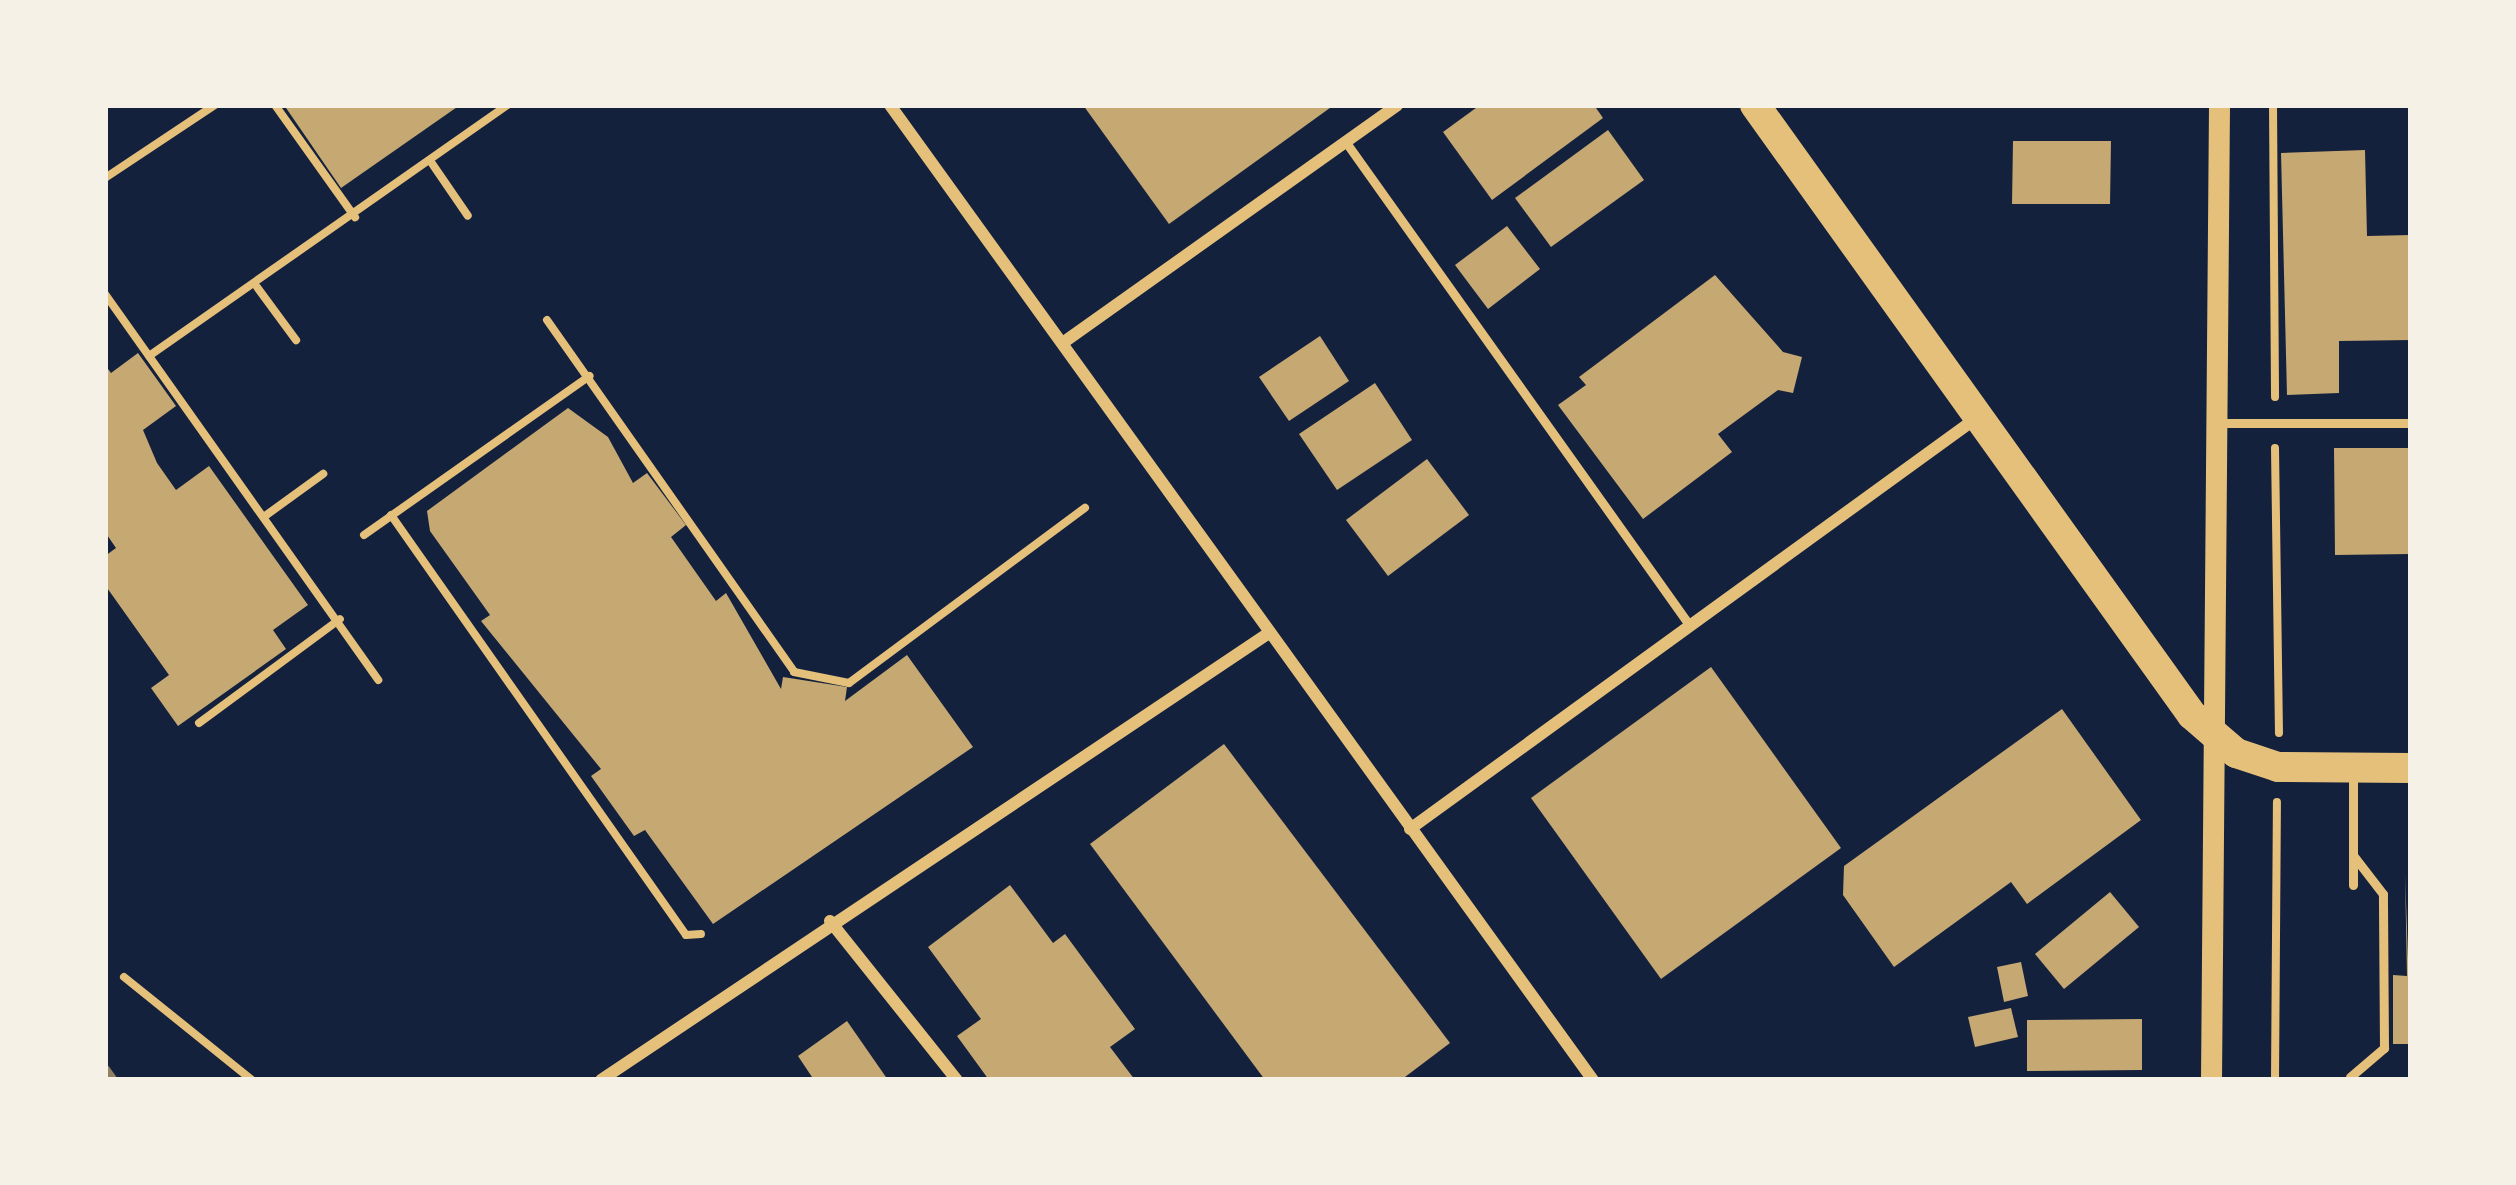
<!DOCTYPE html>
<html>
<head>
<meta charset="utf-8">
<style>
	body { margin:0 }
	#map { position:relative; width:2516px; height:1185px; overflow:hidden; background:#14213d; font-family:"Playfair Display",serif }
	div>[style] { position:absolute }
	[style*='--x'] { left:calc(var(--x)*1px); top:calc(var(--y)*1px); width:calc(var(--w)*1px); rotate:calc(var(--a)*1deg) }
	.building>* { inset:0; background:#c6a872 }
	.path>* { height:8px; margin:-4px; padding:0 4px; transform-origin:4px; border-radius:4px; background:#e5c07b }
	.service>* { height:9px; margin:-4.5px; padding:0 4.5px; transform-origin:4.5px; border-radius:4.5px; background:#e5c07b }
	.minor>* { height:12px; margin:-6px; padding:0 6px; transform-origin:6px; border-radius:6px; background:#e5c07b }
	.tertiary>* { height:21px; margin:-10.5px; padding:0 10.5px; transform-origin:10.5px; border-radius:10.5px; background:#e5c07b }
	.primary>* { height:30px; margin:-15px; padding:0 15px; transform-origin:15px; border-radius:15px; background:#e5c07b }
	.rail>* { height:9px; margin:-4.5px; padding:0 4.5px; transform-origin:4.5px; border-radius:4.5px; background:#918062 }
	span { translate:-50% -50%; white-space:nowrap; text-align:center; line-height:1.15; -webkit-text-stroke:12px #f6f1e7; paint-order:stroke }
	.frame { position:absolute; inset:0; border:108px solid #f6f1e7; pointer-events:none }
</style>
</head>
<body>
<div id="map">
	<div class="building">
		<div style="clip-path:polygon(284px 105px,460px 105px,341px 188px)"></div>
		<div style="clip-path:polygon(1083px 105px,1334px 105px,1169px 224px)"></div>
		<div style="clip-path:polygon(1480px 105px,1594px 105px,1603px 118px,1492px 200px,1443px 132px)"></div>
		<div style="clip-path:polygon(1608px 130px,1644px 180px,1551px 247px,1515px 198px)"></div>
		<div style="clip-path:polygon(2013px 141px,2111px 141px,2110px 204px,2012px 204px)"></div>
		<div style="clip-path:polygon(2365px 150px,2367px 236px,2411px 235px,2411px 340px,2339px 341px,2339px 393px,2287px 395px,2281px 153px)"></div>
		<div style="clip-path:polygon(1507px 226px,1540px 269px,1488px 309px,1455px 265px)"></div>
		<div style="clip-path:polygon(1715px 275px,1783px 352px,1802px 357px,1793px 393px,1778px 390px,1718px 434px,1732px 452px,1643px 519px,1558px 405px,1586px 385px,1579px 377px)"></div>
		<div style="clip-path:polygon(1320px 336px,1349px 381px,1289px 421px,1259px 377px)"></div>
		<div style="clip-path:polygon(138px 353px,176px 406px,143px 430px,157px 463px,176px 490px,209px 466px,308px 605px,273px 630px,286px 649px,178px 726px,151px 688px,169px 675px,105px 585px,105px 556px,116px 548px,105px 532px,105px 365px,111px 373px)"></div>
		<div style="clip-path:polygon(1375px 383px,1412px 440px,1337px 490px,1299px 434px)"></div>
		<div style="clip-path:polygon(568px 408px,608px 437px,633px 483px,647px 473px,686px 525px,671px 537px,716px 601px,726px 593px,781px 689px,783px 677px,847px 687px,845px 701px,907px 655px,973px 747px,713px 924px,645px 830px,634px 836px,591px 776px,601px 769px,481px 621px,490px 615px,430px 531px,427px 511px)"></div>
		<div style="clip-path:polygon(2334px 448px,2411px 448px,2411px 554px,2335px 555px)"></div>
		<div style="clip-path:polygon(1427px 459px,1469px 515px,1388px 576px,1346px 520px)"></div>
		<div style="clip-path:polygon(1711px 667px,1841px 848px,1661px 979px,1531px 798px)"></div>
		<div style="clip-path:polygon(2062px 709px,2141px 820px,2027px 904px,2011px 882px,1894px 967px,1843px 895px,1844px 866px)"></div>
		<div style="clip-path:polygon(1224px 744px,1450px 1043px,1401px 1080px,1265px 1080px,1090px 844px)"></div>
		<div style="clip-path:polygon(2405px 874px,2411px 1044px,2393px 1044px,2393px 975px,2407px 976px)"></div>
		<div style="clip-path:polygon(1010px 885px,1053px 943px,1065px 934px,1135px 1029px,1110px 1047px,1135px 1080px,989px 1080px,957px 1036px,981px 1019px,928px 947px)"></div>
		<div style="clip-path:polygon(2110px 892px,2139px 927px,2064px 989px,2035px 954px)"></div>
		<div style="clip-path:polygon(2021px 962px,2028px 996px,2004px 1002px,1997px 967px)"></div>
		<div style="clip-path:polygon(2011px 1008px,2018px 1037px,1975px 1047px,1968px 1017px)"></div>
		<div style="clip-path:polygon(2142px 1019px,2142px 1070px,2027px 1071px,2027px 1020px)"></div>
		<div style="clip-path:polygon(847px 1021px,888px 1080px,814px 1080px,798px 1056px)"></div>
	</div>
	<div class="path">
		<div style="--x:275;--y:105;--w:138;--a:54.5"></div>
		<div style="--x:2273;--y:105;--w:292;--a:89.6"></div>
		<div style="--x:431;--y:162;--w:65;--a:55.6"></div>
		<div style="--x:105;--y:178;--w:132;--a:-33.6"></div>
		<div style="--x:257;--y:287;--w:66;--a:53.7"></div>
		<div style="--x:105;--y:294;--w:473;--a:54.7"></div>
		<div style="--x:547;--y:320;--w:430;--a:54.9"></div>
		<div style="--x:794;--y:672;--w:56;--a:11.3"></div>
		<div style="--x:849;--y:683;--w:294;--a:-36.6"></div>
		<div style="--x:149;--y:356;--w:438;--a:-35"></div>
		<div style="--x:2275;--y:448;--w:285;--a:89.2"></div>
		<div style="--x:391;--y:515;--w:513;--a:54.92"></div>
		<div style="--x:686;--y:935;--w:15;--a:-4"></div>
		<div style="--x:265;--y:516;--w:72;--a:-35.9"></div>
		<div style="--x:364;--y:535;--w:276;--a:-35.2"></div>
		<div style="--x:199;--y:723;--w:175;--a:-36.4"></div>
		<div style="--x:124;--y:977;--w:164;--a:38.8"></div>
		<div style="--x:2275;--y:1080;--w:278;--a:-89.6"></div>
	</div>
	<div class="service">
		<div style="--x:1345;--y:141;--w:595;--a:54.57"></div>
		<div style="--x:2221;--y:423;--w:190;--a:0"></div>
		<div style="--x:2353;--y:885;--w:115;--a:-90"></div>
		<div style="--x:2350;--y:1077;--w:45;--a:-40.5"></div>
		<div style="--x:2384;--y:1048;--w:154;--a:-90.4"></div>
		<div style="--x:2383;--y:894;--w:49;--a:-127.6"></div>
	</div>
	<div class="minor">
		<div style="--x:890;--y:105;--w:1202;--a:54.21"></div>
		<div style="--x:1064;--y:342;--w:409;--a:-35.4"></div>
		<div style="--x:1410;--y:829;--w:698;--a:-35.97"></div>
		<div style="--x:830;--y:921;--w:203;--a:51.4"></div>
		<div style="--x:601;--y:1080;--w:804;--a:-33.79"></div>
	</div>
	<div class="tertiary">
		<div style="--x:2211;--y:1080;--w:975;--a:-89.53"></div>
	</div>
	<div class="primary">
		<div style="--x:1755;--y:105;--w:750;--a:54.38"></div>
		<div style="--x:2192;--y:715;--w:58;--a:40.8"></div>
		<div style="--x:2236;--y:753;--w:44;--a:18.4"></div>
		<div style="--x:2278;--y:767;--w:133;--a:0.4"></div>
	</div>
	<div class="rail">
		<div style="--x:105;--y:1069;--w:14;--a:54"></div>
	</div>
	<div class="frame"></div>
</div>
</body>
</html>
